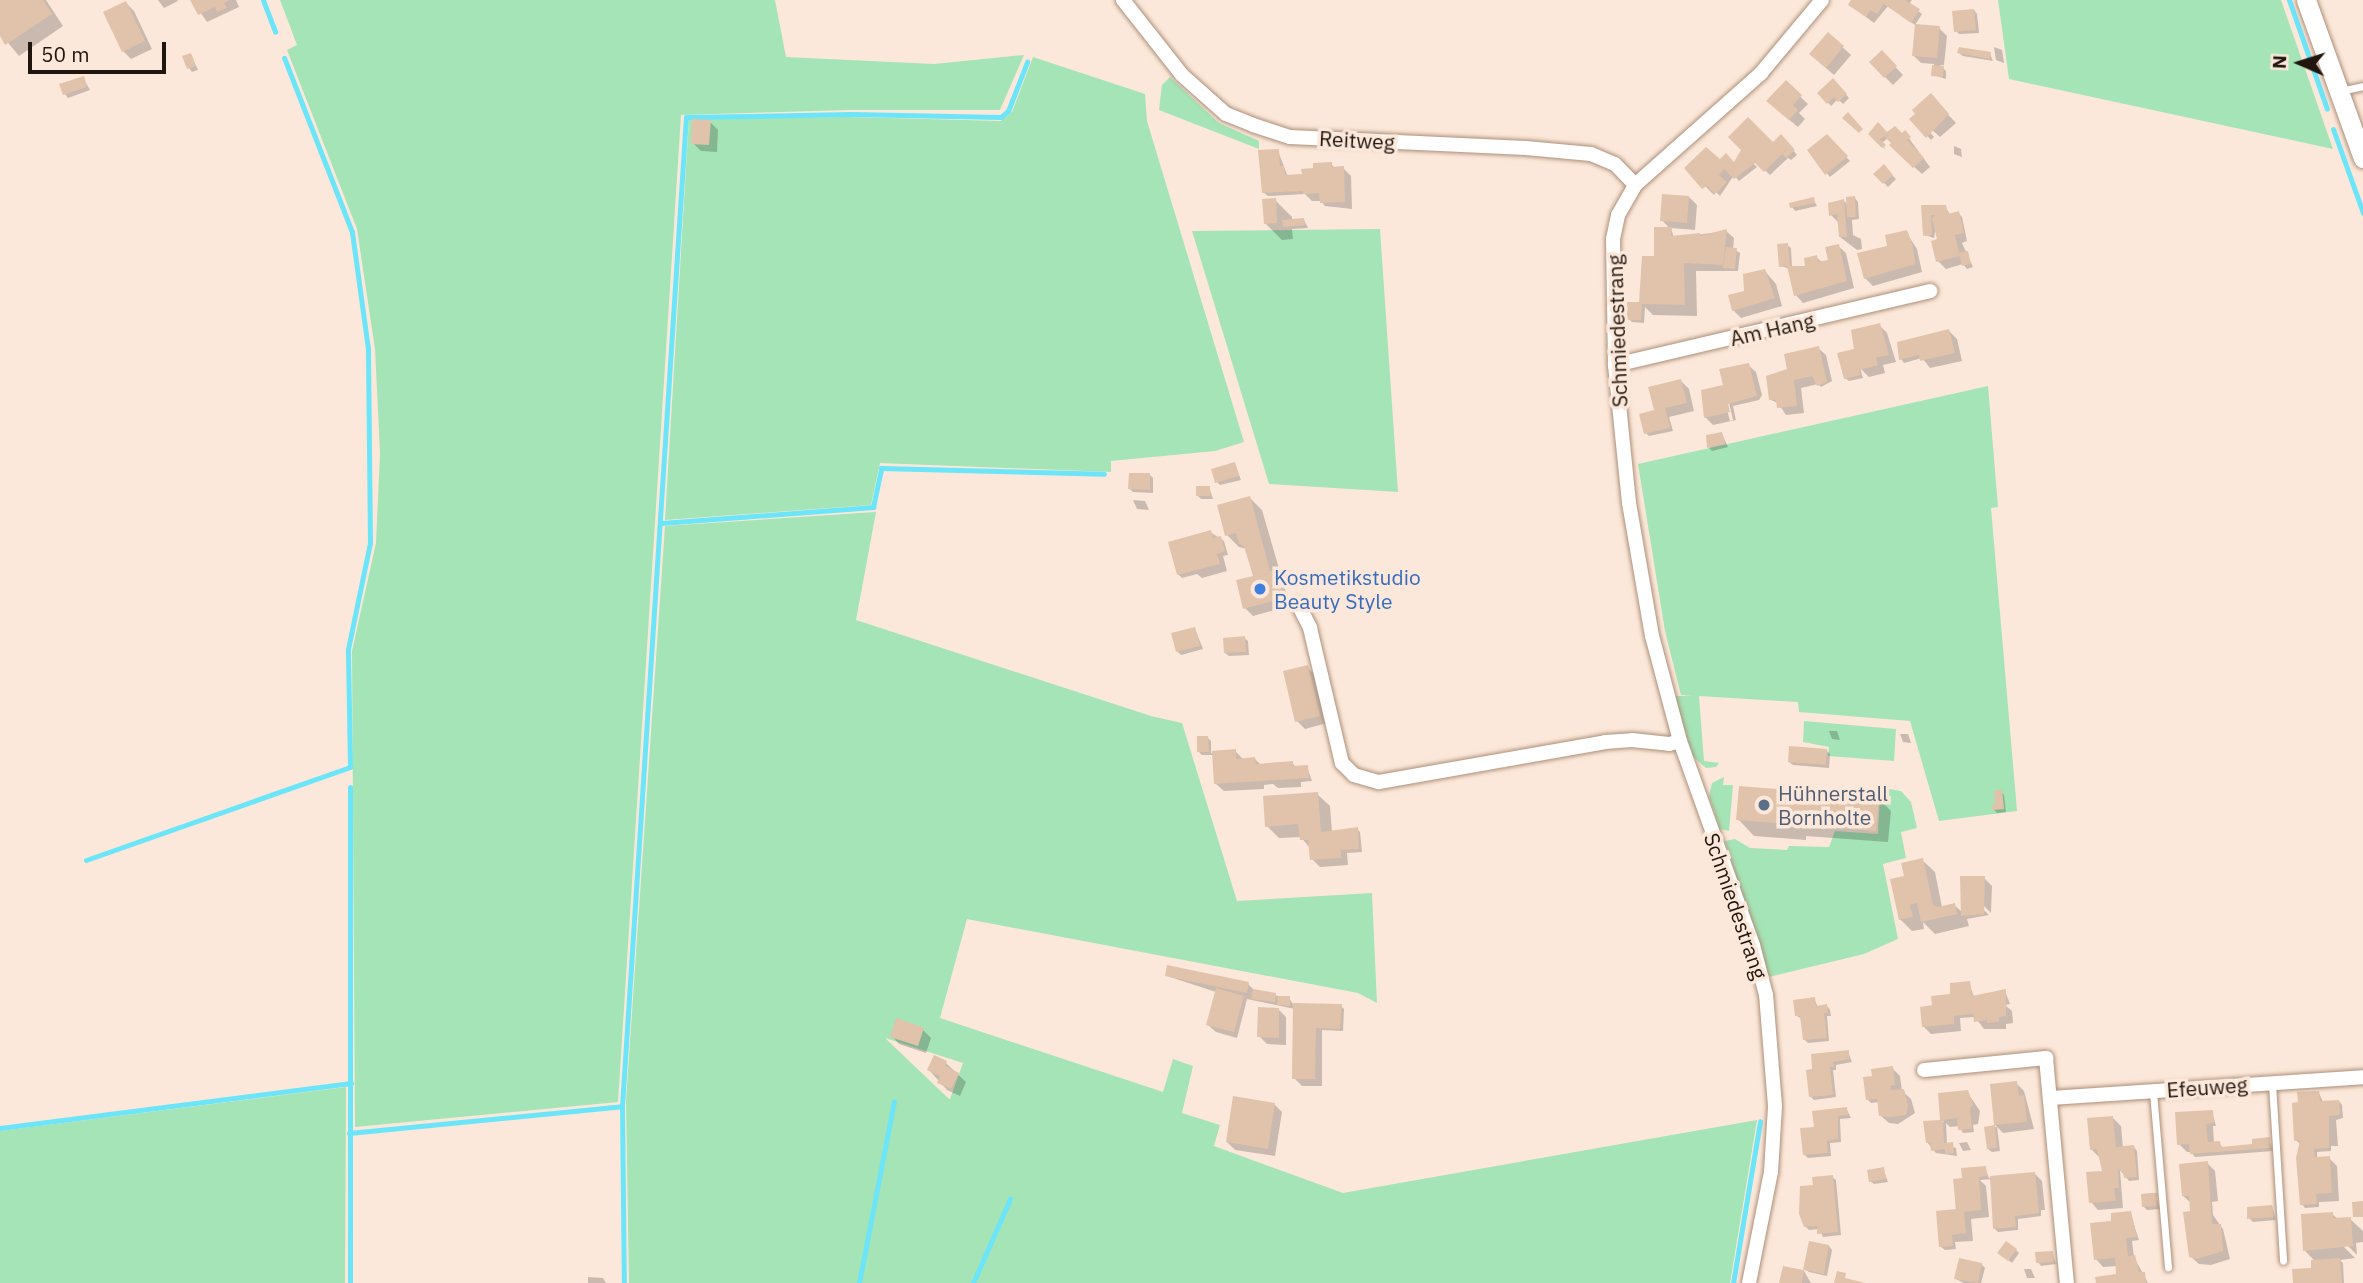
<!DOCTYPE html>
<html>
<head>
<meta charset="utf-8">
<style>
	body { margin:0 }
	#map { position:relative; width:2363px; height:1283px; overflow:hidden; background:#fce8da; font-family:"IBM Plex Sans",sans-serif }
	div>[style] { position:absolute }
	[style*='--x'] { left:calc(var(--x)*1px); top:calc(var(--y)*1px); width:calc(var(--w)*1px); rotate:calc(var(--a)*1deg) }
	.green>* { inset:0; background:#a5e4b6 }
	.shadow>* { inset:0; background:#0003 }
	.stream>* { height:5px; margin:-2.5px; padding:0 2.5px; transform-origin:2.5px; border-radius:2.5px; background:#6ce5f9 }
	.building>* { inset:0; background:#e0c3aa }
	.roads { filter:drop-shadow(0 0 2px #ad8f79) drop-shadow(0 0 2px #ad8f79) }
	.lane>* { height:7px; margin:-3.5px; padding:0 3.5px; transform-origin:3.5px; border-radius:3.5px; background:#fff }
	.street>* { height:14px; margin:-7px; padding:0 7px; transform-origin:7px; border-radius:7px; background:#fff }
	.secondary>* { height:19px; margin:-9.5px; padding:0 9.5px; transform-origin:9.5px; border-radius:9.5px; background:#fff }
	.dots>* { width:19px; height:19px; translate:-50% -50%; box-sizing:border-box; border:4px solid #fce8da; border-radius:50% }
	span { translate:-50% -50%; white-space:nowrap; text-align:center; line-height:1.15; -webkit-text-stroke:7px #fce8da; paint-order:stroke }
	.street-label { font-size:21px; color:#21160e }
	.shop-label { font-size:21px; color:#366cbe }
	.left { translate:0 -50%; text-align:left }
	.service-label { font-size:21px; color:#4e5e75 }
	.north { position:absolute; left:2265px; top:28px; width:70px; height:70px; -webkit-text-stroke:5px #fce8da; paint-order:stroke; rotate:273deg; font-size:19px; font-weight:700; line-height:28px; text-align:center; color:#21160e }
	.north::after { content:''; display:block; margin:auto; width:24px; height:32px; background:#21160e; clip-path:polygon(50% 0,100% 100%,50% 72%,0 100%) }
	.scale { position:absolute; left:28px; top:42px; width:138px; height:32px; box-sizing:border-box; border:4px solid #21160e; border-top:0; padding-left:9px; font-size:21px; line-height:24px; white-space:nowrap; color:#21160e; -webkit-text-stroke:5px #fce8da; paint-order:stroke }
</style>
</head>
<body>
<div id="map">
	<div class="green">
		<div style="clip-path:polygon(280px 0,775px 0,786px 57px,934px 64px,1024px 55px,1000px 110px,849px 110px,681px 115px,618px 1102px,355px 1127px,352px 651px,376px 543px,380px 453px,375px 349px,357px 229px,287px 50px,297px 45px)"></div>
		<div style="clip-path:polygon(1998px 0,2281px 0,2333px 149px,2009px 79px)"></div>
		<div style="clip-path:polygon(1033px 57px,1145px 94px,1147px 121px,1244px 442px,1215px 451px,1111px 461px,1111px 472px,880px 463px,871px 505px,665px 520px,689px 118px,848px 117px,1001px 121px,1012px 112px)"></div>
		<div style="clip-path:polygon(1170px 77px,1219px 123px,1259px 141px,1259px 149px,1159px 110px,1162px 85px)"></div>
		<div style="clip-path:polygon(1380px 229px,1398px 492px,1269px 484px,1192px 231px)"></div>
		<div style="clip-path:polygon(1988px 386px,1998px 507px,1991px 508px,2017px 811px,1939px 821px,1910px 721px,1799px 712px,1798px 702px,1699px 696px,1704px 761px,1719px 763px,1716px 767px,1706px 768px,1692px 756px,1674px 696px,1692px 696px,1681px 695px,1665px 631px,1638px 464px)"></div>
		<div style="clip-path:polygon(evenodd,876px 512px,856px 620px,1151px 716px,1182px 723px,1237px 901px,1372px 893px,1377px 1003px,1358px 993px,967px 919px,940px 1018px,1163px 1092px,1173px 1059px,1193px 1066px,1182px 1113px,1220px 1125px,1214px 1146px,1343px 1193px,1757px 1120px,1730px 1283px,629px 1283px,626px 1101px,665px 526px,876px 512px,885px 1038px,963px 1063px,950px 1099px,949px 1099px,885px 1038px)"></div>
		<div style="clip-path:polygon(1804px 721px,1896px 729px,1894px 761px,1828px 756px,1829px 747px,1803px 742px)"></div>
		<div style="clip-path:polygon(1724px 777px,1723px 785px,1733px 785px,1729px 831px,1720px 829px,1709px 796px,1712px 783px)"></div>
		<div style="clip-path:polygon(1884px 788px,1901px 791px,1911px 802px,1917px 828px,1901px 832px,1906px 858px,1883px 864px,1898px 939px,1864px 954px,1769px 977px,1725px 841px,1735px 839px,1750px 848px,1787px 850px,1789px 846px,1829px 847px,1835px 831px,1878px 834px,1880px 795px)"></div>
		<div style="clip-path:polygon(346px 1087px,345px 1283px,0 1283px,0 1131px)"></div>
	</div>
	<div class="shadow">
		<div style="clip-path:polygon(0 0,46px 0,63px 26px,19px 56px,0 33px)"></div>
		<div style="clip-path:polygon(158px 0,177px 0,178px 1px,164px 8px)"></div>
		<div style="clip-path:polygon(192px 0,236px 0,239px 7px,207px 22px)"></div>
		<div style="clip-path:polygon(1853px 0,1912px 0,1909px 4px,1922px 14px,1915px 25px,1888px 6px,1874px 23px,1850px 5px)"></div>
		<div style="clip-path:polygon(126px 3px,134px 11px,152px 49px,131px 59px,123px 51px)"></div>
		<div style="clip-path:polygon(1974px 10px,1977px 14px,1979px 33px,1959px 34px,1956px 31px)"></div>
		<div style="clip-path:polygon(1939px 28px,1947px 36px,1944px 65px,1940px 65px,1946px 71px,1946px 79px,1933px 75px,1934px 64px,1921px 63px,1913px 55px)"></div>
		<div style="clip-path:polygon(1828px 34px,1851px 55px,1834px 75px,1819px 62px)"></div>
		<div style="clip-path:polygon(1994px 47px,2002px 50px,2004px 63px,1996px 60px)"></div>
		<div style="clip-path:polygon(1882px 53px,1903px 75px,1893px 85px,1871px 63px)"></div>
		<div style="clip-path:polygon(1959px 53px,1990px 54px,1993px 61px,1963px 56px)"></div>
		<div style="clip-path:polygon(191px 55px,198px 70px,192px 72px,189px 68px)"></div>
		<div style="clip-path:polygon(83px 78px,90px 90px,68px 98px,65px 94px)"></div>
		<div style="clip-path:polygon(1833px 80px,1849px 98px,1843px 104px,1838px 99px,1831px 106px,1820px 93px)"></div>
		<div style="clip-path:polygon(1786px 83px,1808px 104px,1799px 113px,1805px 119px,1798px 127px,1776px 109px)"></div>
		<div style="clip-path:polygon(1938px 104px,1956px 123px,1940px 137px,1930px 128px,1928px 130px,1934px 137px,1931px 140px,1912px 119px)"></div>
		<div style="clip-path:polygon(710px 122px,718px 130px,717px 152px,701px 151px,693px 143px)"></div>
		<div style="clip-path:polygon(1905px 133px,1930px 167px,1922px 174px,1891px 146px,1893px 144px,1888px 138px,1882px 143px,1886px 150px,1871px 134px,1902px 135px)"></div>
		<div style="clip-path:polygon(1731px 137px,1773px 144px,1784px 139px,1797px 155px,1791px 160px,1788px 158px,1770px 175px)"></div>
		<div style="clip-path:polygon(1827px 137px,1850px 161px,1830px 177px,1809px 151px)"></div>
		<div style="clip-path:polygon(1954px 146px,1961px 149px,1962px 157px,1954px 154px)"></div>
		<div style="clip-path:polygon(1278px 151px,1288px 177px,1304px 176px,1331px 164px,1335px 168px,1343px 168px,1351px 176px,1352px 209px,1325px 206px,1321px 201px,1312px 201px,1305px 194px,1268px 196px,1264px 193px)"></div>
		<div style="clip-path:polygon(1741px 152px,1757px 167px,1739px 181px,1734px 175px,1720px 196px,1716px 192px,1714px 195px,1687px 168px,1719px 162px,1734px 164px)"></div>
		<div style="clip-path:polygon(1884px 167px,1896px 179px,1888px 187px,1876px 174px)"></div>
		<div style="clip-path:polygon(1689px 197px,1697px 205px,1695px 230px,1671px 228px,1674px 238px,1726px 231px,1734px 238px,1733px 249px,1740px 253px,1738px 271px,1696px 271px,1697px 316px,1653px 315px,1645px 307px,1644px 323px,1632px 322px,1629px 319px,1641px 305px,1670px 229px,1662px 220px)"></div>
		<div style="clip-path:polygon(1855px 198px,1858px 202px,1859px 219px,1852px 220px,1853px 235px,1861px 239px,1862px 249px,1857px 250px,1840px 237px,1839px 223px,1831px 215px,1844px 201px,1849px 206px)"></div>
		<div style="clip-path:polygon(1813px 199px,1817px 206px,1795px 211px,1792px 207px)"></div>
		<div style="clip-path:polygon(1275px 200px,1292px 217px,1292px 221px,1304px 220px,1308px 228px,1292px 229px,1293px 239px,1282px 240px,1265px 223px)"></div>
		<div style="clip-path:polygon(1945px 206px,1950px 215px,1958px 213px,1962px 217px,1967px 241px,1962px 243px,1973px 267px,1967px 269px,1963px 264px,1946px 269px,1938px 261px,1945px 239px,1936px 226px,1934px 238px,1925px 235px,1923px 207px)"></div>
		<div style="clip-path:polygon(1906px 232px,1917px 249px,1922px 272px,1873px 286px,1865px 278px,1889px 247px)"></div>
		<div style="clip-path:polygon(1787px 245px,1791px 248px,1792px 267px,1804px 267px,1816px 257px,1823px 263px,1830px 261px,1838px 246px,1846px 253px,1854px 288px,1803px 303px,1796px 295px,1790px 269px,1781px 266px)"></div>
		<div style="clip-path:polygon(1764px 270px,1776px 284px,1782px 306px,1741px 318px,1733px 310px)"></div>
		<div style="clip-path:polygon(1879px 325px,1887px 333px,1896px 362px,1883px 365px,1885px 373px,1869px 377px,1860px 368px,1863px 378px,1849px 381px,1845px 378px,1853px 351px)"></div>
		<div style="clip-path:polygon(1949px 331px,1957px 339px,1962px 361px,1930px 368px,1922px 358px,1904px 363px,1901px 359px)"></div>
		<div style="clip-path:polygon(1818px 348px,1826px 355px,1832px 381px,1821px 387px,1818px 384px,1801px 388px,1804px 413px,1786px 415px,1778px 403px,1771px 400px,1789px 370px)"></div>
		<div style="clip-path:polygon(evenodd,1748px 365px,1756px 372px,1762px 395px,1759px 400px,1733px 406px,1736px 420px,1713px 425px,1705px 417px,1725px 386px,1748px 365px,1724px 398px,1729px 403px,1733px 420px,1730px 421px,1724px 398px)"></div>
		<div style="clip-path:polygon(1681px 381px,1689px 389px,1694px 411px,1669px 417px,1673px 431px,1649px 436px,1646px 433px,1656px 412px)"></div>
		<div style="clip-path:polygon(1722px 434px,1728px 447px,1712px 451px,1709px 448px)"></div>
		<div style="clip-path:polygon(1235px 464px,1241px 480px,1220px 485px,1217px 482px)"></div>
		<div style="clip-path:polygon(1150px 475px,1153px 478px,1153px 493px,1133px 492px,1130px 489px)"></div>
		<div style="clip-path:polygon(1209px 487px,1213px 499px,1201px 499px,1198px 496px)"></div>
		<div style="clip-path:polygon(1250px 498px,1262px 510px,1290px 606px,1253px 616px,1245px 608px,1256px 577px,1247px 549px,1239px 547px,1227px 535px)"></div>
		<div style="clip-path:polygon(1133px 500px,1145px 501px,1149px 510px,1137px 509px)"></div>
		<div style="clip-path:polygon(1210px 532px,1224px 541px,1228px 555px,1223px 556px,1227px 571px,1202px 578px,1197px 574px,1182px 578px,1178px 574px)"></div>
		<div style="clip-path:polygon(1195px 629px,1203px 649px,1181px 655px,1177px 651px)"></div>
		<div style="clip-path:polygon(1244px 638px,1248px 641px,1249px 655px,1229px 656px,1225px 653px)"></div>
		<div style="clip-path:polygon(1307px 667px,1315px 675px,1327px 723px,1305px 729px,1297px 721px)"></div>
		<div style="clip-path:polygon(1829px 731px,1837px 731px,1840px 740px,1832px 739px)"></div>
		<div style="clip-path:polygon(1900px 734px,1908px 734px,1911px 743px,1903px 742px)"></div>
		<div style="clip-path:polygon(1208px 738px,1211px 741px,1211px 753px,1235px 751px,1244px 760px,1255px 759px,1261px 765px,1292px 763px,1297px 768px,1307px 767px,1312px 781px,1301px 782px,1301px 787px,1278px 788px,1273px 784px,1264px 785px,1264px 789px,1224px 791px,1216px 784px,1214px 755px,1202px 755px,1199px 752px)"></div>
		<div style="clip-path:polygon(1826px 750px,1830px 754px,1829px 768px,1793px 765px,1789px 762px)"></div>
		<div style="clip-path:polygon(2001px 792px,2004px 795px,2006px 812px,1997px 813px,1994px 810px)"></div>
		<div style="clip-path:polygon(1317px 794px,1330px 806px,1332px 832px,1357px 829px,1360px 832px,1362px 852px,1347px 853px,1348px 865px,1320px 867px,1312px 859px,1309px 847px,1301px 837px,1279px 838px,1267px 826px)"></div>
		<div style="clip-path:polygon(1878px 798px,1891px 811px,1888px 842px,1806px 836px,1806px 840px,1754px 836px,1738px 819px)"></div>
		<div style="clip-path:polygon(1922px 860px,1935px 872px,1942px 907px,1954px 905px,1961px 911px,1984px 878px,1992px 886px,1991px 913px,1979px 901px,1977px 903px,1989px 915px,1967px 919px,1969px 926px,1935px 934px,1923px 922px,1924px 929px,1912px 931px,1900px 919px,1906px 878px)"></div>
		<div style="clip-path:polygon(1167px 976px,1248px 984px,1256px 992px,1289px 998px,1293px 1004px,1341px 1006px,1344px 1009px,1343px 1031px,1322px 1030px,1322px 1086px,1302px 1086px,1294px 1078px,1295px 1009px,1247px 999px,1237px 1038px,1216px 1032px,1208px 1025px,1216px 992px)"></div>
		<div style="clip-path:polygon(1969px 983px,1974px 997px,2005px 991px,2010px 1004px,2005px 1005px,2012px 1011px,2013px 1023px,2006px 1024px,2006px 1029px,1984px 1029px,1975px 1017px,1960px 1018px,1961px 1031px,1931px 1034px,1923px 1026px,1934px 1007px)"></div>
		<div style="clip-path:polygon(1814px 999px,1818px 1007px,1827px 1006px,1830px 1010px,1831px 1016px,1827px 1016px,1829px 1041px,1808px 1043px,1804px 1039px,1802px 1019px,1797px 1016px)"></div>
		<div style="clip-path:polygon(1278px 1009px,1286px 1017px,1286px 1045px,1267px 1044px,1259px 1036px)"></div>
		<div style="clip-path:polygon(923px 1030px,931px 1038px,926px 1053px,899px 1044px,892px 1036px)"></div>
		<div style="clip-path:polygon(1848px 1052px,1852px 1062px,1836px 1065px,1836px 1070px,1833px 1070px,1836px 1097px,1814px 1100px,1810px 1096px,1808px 1071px)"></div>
		<div style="clip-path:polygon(935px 1057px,946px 1063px,966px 1082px,960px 1096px,947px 1090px,929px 1070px)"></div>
		<div style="clip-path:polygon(1892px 1068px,1900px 1076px,1902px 1091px,1911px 1099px,1915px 1113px,1898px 1124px,1889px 1123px,1880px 1115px,1879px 1102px,1871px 1103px,1867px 1099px,1874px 1081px)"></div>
		<div style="clip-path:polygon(2016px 1083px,2024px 1091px,2034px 1129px,2003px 1133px,1995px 1125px)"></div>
		<div style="clip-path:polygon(1967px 1092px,1980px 1111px,1978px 1124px,1973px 1125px,1974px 1132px,1963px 1133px,1959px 1126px,1950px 1127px,1946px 1123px,1947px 1145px,1956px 1148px,1957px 1156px,1936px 1153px,1927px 1142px,1925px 1123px,1944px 1122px,1942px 1119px)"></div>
		<div style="clip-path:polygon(2319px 1093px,2323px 1102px,2339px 1101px,2342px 1105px,2343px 1118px,2336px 1120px,2338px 1146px,2331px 1146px,2331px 1151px,2317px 1152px,2317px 1159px,2329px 1158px,2337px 1166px,2339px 1201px,2319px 1202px,2319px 1207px,2305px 1208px,2302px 1204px,2301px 1145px,2296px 1140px)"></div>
		<div style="clip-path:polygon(1274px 1104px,1282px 1112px,1275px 1156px,1235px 1150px,1227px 1142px)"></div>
		<div style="clip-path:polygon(1846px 1108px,1851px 1118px,1840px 1119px,1841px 1142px,1830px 1143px,1831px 1156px,1808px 1158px,1805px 1155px,1815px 1128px)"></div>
		<div style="clip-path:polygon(2212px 1112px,2216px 1126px,2213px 1126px,2214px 1143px,2219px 1143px,2223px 1148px,2254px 1146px,2269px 1139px,2273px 1151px,2195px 1157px,2191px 1152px,2187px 1152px,2179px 1144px)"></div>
		<div style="clip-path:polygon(2113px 1118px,2121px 1126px,2123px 1148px,2134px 1147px,2137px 1151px,2139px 1180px,2129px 1181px,2120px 1170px,2123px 1208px,2098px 1210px,2091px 1202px,2104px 1172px,2099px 1157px,2091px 1149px)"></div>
		<div style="clip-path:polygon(1997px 1127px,2000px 1151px,1992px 1152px,1988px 1149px,1986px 1128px)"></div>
		<div style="clip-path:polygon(1967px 1142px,1971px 1150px,1963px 1151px,1959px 1143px)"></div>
		<div style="clip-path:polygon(2207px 1163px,2215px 1171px,2218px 1201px,2212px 1202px,2213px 1215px,2223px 1229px,2230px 1259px,2211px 1265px,2199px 1264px,2190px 1256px,2191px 1203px,2183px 1196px)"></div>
		<div style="clip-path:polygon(1985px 1168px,1989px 1178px,2034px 1173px,2042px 1181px,2045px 1210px,2041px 1210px,2041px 1216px,2018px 1219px,2018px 1230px,1998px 1232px,1995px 1229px,1992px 1179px,1980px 1180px,1986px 1186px,1989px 1217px,1971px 1219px,1973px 1241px,1955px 1242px,1956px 1249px,1945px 1250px,1941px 1247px,1956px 1215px,1955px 1180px,1964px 1180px)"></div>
		<div style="clip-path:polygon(1883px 1169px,1888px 1182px,1874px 1184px,1870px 1181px)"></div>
		<div style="clip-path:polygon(1832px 1177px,1836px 1180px,1841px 1235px,1823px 1237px,1819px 1229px,1809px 1230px,1805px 1226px,1815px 1187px)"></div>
		<div style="clip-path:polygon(2156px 1195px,2160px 1209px,2147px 1210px,2144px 1207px)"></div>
		<div style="clip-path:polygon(2272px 1206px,2276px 1220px,2253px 1222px,2249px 1218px)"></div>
		<div style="clip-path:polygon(2130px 1213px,2139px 1240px,2132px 1241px,2134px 1257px,2148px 1283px,2098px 1283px,2120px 1276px,2117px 1266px,2103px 1267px,2096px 1259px,2113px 1222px)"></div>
		<div style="clip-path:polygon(2332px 1214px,2338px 1219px,2350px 1219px,2363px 1231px,2363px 1242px,2356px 1243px,2357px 1255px,2341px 1239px,2338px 1241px,2355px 1258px,2340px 1260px,2343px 1263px,2344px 1283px,2294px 1283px,2313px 1270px,2315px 1261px,2305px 1251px)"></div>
		<div style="clip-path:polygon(1829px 1246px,1832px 1250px,1827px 1276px,1809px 1272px,1805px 1269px)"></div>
		<div style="clip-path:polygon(2016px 1250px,2019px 1253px,2012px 1263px,2003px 1256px)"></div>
		<div style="clip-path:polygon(2052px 1252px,2056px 1264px,2041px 1266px,2038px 1262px)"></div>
		<div style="clip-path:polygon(1981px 1264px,1985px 1268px,1981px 1283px,1964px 1283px,1956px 1279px)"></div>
		<div style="clip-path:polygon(2024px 1269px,2031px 1269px,2035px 1278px,2027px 1278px)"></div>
		<div style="clip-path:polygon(1804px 1271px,1811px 1283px,1781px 1283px)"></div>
		<div style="clip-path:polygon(588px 1277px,603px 1278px,606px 1283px,588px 1283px)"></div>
	</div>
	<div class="stream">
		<div style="--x:263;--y:0;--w:34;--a:69"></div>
		<div style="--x:2289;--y:0;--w:115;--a:70.8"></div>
		<div style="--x:2333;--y:129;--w:89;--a:70.3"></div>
		<div style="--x:661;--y:523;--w:213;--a:-4.3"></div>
		<div style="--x:873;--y:507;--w:40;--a:-78"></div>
		<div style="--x:881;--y:468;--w:223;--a:1.5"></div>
		<div style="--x:350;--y:787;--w:496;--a:90"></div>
		<div style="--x:86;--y:860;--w:280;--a:-19.4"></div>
		<div style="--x:350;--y:767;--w:118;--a:-91"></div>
		<div style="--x:348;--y:649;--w:108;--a:-78.3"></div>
		<div style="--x:370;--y:543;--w:194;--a:-90.6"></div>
		<div style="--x:368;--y:349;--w:118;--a:-97.8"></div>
		<div style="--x:352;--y:232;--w:187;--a:-111.3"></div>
		<div style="--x:622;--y:1106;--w:991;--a:-86.3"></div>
		<div style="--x:686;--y:117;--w:165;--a:-1"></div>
		<div style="--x:851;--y:114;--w:150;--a:1.1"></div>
		<div style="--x:1001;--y:117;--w:9;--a:-41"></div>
		<div style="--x:1008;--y:111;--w:53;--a:-68.8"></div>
		<div style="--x:0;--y:1128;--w:354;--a:-7.3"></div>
		<div style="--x:349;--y:1133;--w:274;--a:-5.6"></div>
		<div style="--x:622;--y:1106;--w:177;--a:89.4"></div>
		<div style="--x:859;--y:1283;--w:185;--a:-79.1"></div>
		<div style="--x:973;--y:1283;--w:92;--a:-66.2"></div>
		<div style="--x:1733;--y:1283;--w:164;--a:-80.5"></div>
	</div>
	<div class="building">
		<div style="clip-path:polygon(0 0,43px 0,52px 14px,5px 45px,0 36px)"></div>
		<div style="clip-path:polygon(190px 0,230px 0,224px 3px,227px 8px,217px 12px,215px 7px,198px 15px)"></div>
		<div style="clip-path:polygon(1851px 0,1905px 0,1920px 9px,1911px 23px,1884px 4px,1877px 14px,1870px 10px,1866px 17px,1848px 5px)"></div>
		<div style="clip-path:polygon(126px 1px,145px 41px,122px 52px,103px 12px)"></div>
		<div style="clip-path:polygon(1974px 9px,1976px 30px,1954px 32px,1952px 11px)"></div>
		<div style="clip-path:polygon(1915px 24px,1940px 26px,1937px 58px,1912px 56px)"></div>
		<div style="clip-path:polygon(1828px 32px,1844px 46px,1826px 68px,1809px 54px)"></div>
		<div style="clip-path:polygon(1959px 47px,1991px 52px,1990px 59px,1957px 53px)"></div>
		<div style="clip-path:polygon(1882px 50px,1897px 66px,1884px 78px,1869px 62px)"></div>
		<div style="clip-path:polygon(191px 53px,196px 66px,187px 69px,182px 56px)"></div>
		<div style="clip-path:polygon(1932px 65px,1944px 66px,1943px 77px,1931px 76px)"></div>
		<div style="clip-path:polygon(84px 76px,87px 87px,63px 95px,59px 84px)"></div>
		<div style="clip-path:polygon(1833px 78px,1847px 94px,1838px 102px,1834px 97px,1827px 104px,1817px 93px)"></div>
		<div style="clip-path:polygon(1786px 80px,1802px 95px,1793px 105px,1798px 110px,1789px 120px,1766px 101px)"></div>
		<div style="clip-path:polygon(1931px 93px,1949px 114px,1926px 138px,1909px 119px,1915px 114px,1912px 110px)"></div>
		<div style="clip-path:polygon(1848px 112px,1863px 129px,1859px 133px,1842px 118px)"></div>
		<div style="clip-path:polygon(1748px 117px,1773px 142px,1781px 134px,1795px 150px,1786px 158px,1782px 154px,1764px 172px,1755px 163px,1734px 179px,1724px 169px,1719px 175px,1727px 182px,1715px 194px,1707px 186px,1702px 189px,1684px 168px,1706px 147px,1720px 159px,1726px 153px,1734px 162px,1741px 150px,1728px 137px)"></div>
		<div style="clip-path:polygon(692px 119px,711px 120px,709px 145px,691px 144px)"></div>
		<div style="clip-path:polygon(1878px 122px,1887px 132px,1895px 126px,1902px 133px,1905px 130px,1911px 137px,1907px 140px,1924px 158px,1913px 168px,1889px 145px,1891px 143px,1884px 136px,1880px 139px,1886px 145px,1882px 148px,1868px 134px)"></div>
		<div style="clip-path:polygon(1827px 134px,1848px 156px,1825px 175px,1807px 150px)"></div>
		<div style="clip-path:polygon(1279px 149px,1280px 166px,1284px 166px,1285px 175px,1302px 174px,1301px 169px,1313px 168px,1313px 163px,1332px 162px,1332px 167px,1344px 166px,1345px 202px,1320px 203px,1319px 193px,1303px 194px,1303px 191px,1262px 193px,1258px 150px)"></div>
		<div style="clip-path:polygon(1884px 164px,1893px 175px,1883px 184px,1873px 174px)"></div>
		<div style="clip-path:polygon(1662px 194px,1689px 196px,1687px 223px,1660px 221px)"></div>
		<div style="clip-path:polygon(1855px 196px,1856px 217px,1847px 217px,1846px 197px)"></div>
		<div style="clip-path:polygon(1814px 197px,1815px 203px,1790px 208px,1789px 203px)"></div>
		<div style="clip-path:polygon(1276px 198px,1277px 223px,1264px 224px,1262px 199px)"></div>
		<div style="clip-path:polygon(1844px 199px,1847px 237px,1839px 237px,1837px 214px,1829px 216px,1828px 203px)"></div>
		<div style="clip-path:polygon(1921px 205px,1946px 205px,1948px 214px,1959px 211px,1964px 233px,1955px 235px,1959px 253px,1968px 251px,1971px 264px,1962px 266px,1960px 256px,1936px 262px,1931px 241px,1937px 239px,1932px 218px,1935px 215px,1931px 215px,1932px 235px,1923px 236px)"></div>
		<div style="clip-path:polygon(1304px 218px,1305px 225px,1283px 227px,1282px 220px)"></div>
		<div style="clip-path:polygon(1654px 227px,1672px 227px,1671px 236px,1700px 233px,1700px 236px,1727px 229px,1723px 265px,1684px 263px,1685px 305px,1642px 304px,1641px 320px,1627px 320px,1627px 302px,1639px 302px,1642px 256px,1654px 256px)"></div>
		<div style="clip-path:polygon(1907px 230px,1913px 246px,1915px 264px,1864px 279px,1857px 253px,1887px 246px,1885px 235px)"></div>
		<div style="clip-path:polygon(1788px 243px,1790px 266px,1805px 266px,1804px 258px,1817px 255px,1818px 262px,1828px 260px,1825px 247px,1839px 244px,1847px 281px,1794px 296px,1787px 266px,1779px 267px,1777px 244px)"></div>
		<div style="clip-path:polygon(1726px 247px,1737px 248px,1735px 269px,1723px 268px)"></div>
		<div style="clip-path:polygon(1765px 269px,1775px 298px,1732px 311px,1728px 295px,1744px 291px,1743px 274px)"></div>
		<div style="clip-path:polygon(1880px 323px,1889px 355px,1876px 358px,1878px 365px,1859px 370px,1860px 375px,1844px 379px,1837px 353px,1854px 349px,1851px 330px)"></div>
		<div style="clip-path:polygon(1949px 329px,1955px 353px,1920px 361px,1919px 355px,1899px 360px,1897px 342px)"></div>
		<div style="clip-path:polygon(1819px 346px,1827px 382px,1817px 386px,1812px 376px,1794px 380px,1797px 406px,1777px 408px,1776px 400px,1769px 400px,1766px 376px,1787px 369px,1784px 354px)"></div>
		<div style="clip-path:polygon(1749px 363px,1757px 396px,1728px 404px,1730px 412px,1704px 418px,1701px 390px,1723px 385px,1719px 369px)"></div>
		<div style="clip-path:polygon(1681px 379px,1687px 403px,1665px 408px,1670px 428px,1644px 434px,1639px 414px,1654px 410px,1648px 387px)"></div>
		<div style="clip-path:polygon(1722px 432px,1725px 444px,1707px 448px,1706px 435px)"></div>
		<div style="clip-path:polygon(1235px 462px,1239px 476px,1215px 483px,1211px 469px)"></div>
		<div style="clip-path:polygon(1129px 473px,1150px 473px,1150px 490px,1128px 489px)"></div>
		<div style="clip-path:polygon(1196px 486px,1210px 486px,1210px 496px,1196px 496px)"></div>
		<div style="clip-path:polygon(1250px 496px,1270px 571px,1276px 570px,1284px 598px,1243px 609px,1236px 580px,1253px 576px,1244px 546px,1239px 544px,1236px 533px,1225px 536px,1217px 505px)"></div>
		<div style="clip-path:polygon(1211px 530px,1213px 538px,1221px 536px,1225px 551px,1217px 554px,1220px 564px,1177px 575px,1168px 542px)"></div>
		<div style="clip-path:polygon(1195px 627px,1200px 646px,1176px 652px,1171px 633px)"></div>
		<div style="clip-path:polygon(1245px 636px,1246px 652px,1224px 653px,1223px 638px)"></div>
		<div style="clip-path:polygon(1308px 665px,1320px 716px,1295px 722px,1283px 671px)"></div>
		<div style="clip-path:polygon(1197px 736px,1208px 736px,1209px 752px,1197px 752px)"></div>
		<div style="clip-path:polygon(1789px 746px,1827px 749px,1826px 765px,1788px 762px)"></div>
		<div style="clip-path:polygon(1236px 749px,1236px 759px,1255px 757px,1256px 764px,1293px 761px,1293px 766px,1308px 765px,1309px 778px,1214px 784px,1212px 751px)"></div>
		<div style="clip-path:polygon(1739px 786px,1879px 797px,1876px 831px,1736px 820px)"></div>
		<div style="clip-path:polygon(1994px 790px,2002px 790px,2004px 809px,1992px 810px,1992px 805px,1995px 804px)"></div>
		<div style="clip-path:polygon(1318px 792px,1321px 832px,1358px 827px,1359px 849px,1341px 850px,1341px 858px,1310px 860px,1308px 840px,1300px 840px,1298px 824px,1265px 827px,1263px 796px)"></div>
		<div style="clip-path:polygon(1923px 858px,1933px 905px,1938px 907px,1955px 903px,1957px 914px,1921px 922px,1917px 903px,1910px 905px,1913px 917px,1899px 920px,1890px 879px,1904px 876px,1901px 863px)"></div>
		<div style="clip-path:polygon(1960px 876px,1985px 876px,1984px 914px,1961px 916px)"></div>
		<div style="clip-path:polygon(1167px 965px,1249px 982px,1247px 993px,1165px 976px)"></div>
		<div style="clip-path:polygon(1970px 981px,1972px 996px,2006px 989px,2006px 1016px,1999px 1017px,1999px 1022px,1987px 1023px,1987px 1020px,1974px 1022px,1973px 1014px,1954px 1016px,1954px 1024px,1922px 1027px,1920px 1007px,1932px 1005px,1931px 996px,1950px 994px,1950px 983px)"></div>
		<div style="clip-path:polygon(1216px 988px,1244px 996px,1234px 1032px,1206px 1025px)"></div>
		<div style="clip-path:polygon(1253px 989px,1276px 993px,1275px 1002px,1251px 999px)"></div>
		<div style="clip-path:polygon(1278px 996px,1290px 996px,1290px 1006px,1277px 1005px)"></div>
		<div style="clip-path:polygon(1815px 997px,1816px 1006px,1827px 1004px,1828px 1013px,1824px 1013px,1827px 1038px,1803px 1040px,1800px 1016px,1795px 1016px,1793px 1000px)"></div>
		<div style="clip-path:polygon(1293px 1003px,1342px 1004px,1340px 1029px,1316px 1028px,1315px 1079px,1292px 1079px)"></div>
		<div style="clip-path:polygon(1258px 1007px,1279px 1008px,1279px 1038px,1257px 1037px)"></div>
		<div style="clip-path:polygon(896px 1018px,924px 1028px,918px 1046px,890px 1037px)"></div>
		<div style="clip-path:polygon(1849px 1050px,1849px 1059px,1833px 1062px,1834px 1067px,1830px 1067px,1833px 1095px,1809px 1097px,1806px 1070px,1812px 1069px,1811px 1054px)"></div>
		<div style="clip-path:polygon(934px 1055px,947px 1061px,945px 1066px,959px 1073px,951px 1089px,937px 1083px,940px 1076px,927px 1070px)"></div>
		<div style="clip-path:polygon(1893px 1066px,1895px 1085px,1890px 1086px,1891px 1090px,1904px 1089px,1908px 1105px,1906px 1115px,1890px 1117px,1879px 1116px,1877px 1099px,1866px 1100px,1863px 1077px,1872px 1076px,1871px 1069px)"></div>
		<div style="clip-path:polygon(2017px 1081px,2019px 1096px,2024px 1095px,2027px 1122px,1994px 1125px,1990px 1084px)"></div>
		<div style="clip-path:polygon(1968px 1090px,1973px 1105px,1970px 1108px,1972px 1129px,1958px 1130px,1957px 1118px,1943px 1120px,1944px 1143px,1953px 1142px,1954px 1153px,1945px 1154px,1945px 1149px,1931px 1151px,1930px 1143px,1926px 1143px,1923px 1121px,1940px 1120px,1938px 1093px)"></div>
		<div style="clip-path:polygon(2319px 1091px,2320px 1101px,2339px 1100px,2340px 1115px,2329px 1116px,2329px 1148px,2314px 1149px,2315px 1157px,2330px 1156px,2332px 1193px,2316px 1194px,2317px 1204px,2300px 1205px,2296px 1158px,2300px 1140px,2294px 1141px,2292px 1103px,2298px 1102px,2297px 1092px)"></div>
		<div style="clip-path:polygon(1233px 1096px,1275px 1103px,1268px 1149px,1226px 1142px)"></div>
		<div style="clip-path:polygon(1847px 1107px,1848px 1115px,1838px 1116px,1838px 1139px,1827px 1141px,1828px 1153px,1803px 1155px,1800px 1128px,1814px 1127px,1812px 1111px)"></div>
		<div style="clip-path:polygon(2213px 1110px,2214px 1123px,2206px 1124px,2208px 1142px,2220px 1141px,2221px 1147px,2252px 1144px,2252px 1139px,2270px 1137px,2270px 1148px,2190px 1154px,2189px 1144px,2177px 1145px,2175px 1112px)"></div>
		<div style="clip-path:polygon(2113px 1116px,2116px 1147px,2134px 1145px,2137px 1177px,2124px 1178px,2123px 1172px,2118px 1170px,2119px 1188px,2114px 1188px,2116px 1201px,2089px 1203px,2086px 1172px,2102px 1171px,2097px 1149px,2090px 1150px,2087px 1118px)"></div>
		<div style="clip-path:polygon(1995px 1125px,1997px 1148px,1987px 1149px,1984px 1127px)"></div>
		<div style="clip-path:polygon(2208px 1161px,2212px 1224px,2221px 1224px,2223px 1251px,2197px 1259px,2189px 1257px,2183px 1212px,2190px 1211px,2189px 1196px,2182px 1196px,2179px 1164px)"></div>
		<div style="clip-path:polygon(1986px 1166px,1987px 1176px,1979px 1177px,1981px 1210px,1964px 1212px,1966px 1233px,1952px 1235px,1953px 1246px,1939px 1247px,1936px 1211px,1956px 1209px,1953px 1179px,1962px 1178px,1961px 1168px)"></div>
		<div style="clip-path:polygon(1884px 1167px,1886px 1179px,1869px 1182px,1867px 1170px)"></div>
		<div style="clip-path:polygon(2035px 1172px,2039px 1213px,2015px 1216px,2016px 1227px,1993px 1229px,1990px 1176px)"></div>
		<div style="clip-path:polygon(1833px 1175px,1838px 1232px,1817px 1234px,1817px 1226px,1804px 1227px,1799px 1214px,1800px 1186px,1813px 1185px,1812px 1177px)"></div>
		<div style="clip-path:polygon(2150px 1193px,2157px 1193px,2157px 1206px,2142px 1207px,2141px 1194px)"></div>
		<div style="clip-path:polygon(2363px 1201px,2363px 1217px,2353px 1217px,2352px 1202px)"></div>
		<div style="clip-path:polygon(2272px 1205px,2274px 1217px,2247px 1219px,2247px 1207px)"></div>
		<div style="clip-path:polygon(2131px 1211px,2137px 1237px,2126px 1238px,2128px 1256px,2135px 1255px,2139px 1272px,2145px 1272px,2146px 1283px,2096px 1283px,2095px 1277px,2116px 1274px,2115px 1258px,2094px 1260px,2090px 1223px,2111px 1221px,2111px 1213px)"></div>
		<div style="clip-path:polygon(2333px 1212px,2333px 1218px,2351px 1217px,2353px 1246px,2303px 1251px,2301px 1214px)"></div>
		<div style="clip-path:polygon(1809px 1241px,1829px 1245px,1824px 1274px,1804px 1270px,1802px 1283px,1779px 1283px,1783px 1266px,1803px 1270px)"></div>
		<div style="clip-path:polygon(2006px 1241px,2017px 1249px,2008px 1261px,1997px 1253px)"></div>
		<div style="clip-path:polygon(2053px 1251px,2054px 1262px,2036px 1263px,2035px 1252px)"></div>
		<div style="clip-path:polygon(1959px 1258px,1982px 1263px,1978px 1283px,1954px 1279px)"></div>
		<div style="clip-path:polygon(2340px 1258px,2342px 1283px,2293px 1283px,2292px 1269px,2311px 1268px,2311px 1260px)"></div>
		<div style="clip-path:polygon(1837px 1271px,1846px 1273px,1845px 1278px,1865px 1283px,1834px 1283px)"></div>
	</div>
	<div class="roads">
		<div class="lane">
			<div style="--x:2340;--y:91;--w:24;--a:-12"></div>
			<div style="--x:2272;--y:1084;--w:177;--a:86.4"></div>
			<div style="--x:2153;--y:1092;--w:176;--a:85.1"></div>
		</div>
		<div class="street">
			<div style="--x:1123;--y:0;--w:95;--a:51.8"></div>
			<div style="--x:1182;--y:75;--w:59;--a:41.6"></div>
			<div style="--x:1226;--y:114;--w:29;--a:22"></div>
			<div style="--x:1253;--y:125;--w:39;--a:18"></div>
			<div style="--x:1290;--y:137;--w:236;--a:2.7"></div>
			<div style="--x:1526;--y:148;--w:65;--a:5.3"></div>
			<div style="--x:1591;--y:154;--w:26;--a:23"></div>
			<div style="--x:1615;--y:164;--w:29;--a:46"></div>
			<div style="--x:1615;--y:365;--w:324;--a:-13.2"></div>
			<div style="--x:1299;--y:606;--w:25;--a:63"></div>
			<div style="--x:1310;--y:628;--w:139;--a:76.7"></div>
			<div style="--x:1342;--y:763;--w:17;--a:45"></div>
			<div style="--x:1354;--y:775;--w:26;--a:16"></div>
			<div style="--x:1379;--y:782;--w:230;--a:-10"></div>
			<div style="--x:1605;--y:742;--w:27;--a:-4"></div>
			<div style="--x:1632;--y:740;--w:37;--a:6"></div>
			<div style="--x:1669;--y:744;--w:11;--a:-15"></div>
			<div style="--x:1924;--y:1070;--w:123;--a:-5.6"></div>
			<div style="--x:2046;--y:1058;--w:226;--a:84.7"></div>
			<div style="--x:2050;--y:1098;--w:314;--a:-3.8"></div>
			<div style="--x:1749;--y:1283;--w:113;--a:-78.8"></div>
			<div style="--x:1771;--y:1172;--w:66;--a:-86.5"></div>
			<div style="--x:1775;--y:1106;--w:111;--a:-94.6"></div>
			<div style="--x:1766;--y:995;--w:52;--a:-104.6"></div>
			<div style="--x:1753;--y:945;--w:217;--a:-109.7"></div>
			<div style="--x:1680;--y:741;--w:109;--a:-104.9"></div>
			<div style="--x:1652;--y:636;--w:135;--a:-99.8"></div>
			<div style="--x:1629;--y:503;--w:139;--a:-95.8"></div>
			<div style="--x:1615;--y:365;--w:126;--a:-90.9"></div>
			<div style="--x:1613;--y:239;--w:25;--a:-78"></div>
			<div style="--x:1618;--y:215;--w:34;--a:-60"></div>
			<div style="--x:1635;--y:185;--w:169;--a:-41.6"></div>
			<div style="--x:1761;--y:73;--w:95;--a:-50.1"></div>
		</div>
		<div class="secondary">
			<div style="--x:2306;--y:0;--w:168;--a:70.2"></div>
		</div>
	</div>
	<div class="dots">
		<div style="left:1260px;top:589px;background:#3f7fe0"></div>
		<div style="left:1764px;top:805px;background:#5c6f8a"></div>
	</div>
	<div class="street-label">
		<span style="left:1357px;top:140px;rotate:3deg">Reitweg</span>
		<span style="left:1772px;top:329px;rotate:-13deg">Am Hang</span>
		<span style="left:1617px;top:331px;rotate:-92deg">Schmiedestrang</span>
		<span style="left:1736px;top:906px;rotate:71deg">Schmiedestrang</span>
		<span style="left:2207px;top:1087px;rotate:-4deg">Efeuweg</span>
	</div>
	<div class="shop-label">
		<span class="left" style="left:1274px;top:589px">Kosmetikstudio<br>Beauty Style</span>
	</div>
	<div class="service-label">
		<span class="left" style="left:1778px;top:805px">Hühnerstall<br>Bornholte</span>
	</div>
	<div class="north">N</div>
	<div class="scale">50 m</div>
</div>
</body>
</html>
